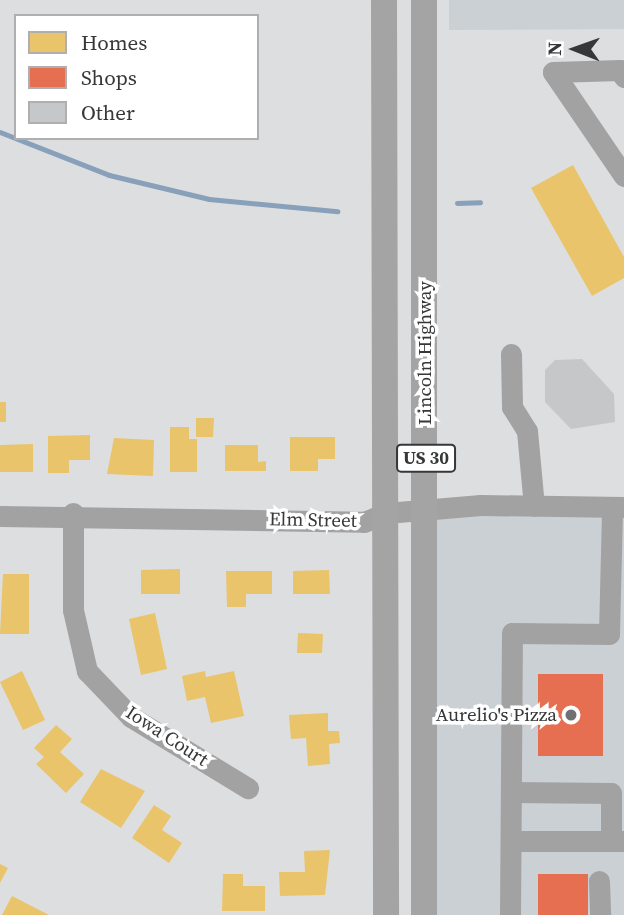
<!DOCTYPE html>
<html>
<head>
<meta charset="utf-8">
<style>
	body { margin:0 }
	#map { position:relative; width:624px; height:915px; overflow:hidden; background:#dddee0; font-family:"Source Serif 4",serif }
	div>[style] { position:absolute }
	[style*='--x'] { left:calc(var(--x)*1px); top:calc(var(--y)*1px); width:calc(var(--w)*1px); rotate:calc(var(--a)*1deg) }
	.built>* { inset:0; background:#cbd0d5 }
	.homes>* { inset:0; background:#e9c46a }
	.shops>* { inset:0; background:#e76f51 }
	.stream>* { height:5px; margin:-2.5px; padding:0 2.5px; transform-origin:2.5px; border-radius:2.5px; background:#88a0b9 }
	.building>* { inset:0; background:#c6c7c8 }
	.minor>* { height:21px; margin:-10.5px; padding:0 10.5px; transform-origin:10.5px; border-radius:10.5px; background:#a2a2a3 }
	.major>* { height:26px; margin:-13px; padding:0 13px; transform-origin:13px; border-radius:13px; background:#a5a4a5 }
	.dots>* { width:19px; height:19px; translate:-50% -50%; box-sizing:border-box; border:4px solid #fff; border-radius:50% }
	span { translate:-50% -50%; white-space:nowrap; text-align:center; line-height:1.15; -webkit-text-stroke:7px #fff; paint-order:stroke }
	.shield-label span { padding:2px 5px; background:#fff; border:2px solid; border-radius:5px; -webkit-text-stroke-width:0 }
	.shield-label { font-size:18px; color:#363738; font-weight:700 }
	.street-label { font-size:19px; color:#363738 }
	.poi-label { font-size:19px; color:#363738 }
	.right { translate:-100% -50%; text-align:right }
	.legend { position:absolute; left:14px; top:14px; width:245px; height:126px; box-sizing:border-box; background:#fff; border:2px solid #afafaf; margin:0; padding:9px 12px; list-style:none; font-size:21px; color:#363738 }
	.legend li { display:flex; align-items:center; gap:14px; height:35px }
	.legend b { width:35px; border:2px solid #afafaf }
	.north { position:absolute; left:540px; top:14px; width:70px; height:70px; -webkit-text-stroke:5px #fff; paint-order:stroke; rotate:271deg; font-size:19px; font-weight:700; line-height:28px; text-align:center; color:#363738 }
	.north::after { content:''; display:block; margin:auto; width:24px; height:32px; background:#363738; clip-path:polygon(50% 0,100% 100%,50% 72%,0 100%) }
</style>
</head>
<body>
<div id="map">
	<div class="built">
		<div style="clip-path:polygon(449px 0,624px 0,624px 29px,449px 30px)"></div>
		<div style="clip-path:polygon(624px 513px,624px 915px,431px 915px,431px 516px)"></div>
	</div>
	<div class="homes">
		<div style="clip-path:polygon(573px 165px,624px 257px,624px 278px,592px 296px,531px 188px)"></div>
		<div style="clip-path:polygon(0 402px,6px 402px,6px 422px,0 422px)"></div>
		<div style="clip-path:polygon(196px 418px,214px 418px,213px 437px,196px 437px)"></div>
		<div style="clip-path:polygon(170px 427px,189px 427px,189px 439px,197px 439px,197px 472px,170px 472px)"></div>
		<div style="clip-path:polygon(90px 435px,90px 460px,69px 460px,69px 473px,48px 473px,48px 436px)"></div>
		<div style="clip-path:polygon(290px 437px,335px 437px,335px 459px,318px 459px,318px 471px,290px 471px)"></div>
		<div style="clip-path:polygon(114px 438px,154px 440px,153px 476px,107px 474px)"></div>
		<div style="clip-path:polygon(33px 444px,33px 472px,0 472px,0 445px)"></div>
		<div style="clip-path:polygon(225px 445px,258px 445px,258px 462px,266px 461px,266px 471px,225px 471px)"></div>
		<div style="clip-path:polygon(180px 569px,180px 594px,141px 594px,141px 570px)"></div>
		<div style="clip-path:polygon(329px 570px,330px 594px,293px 594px,293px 571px)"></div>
		<div style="clip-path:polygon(226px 571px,272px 571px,272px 594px,246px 594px,246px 607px,227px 607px)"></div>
		<div style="clip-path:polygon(3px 574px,29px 574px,29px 634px,0 634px)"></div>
		<div style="clip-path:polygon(155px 613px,167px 669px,141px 675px,129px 619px)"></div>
		<div style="clip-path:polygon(298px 633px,323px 634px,322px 653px,297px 653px)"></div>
		<div style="clip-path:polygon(22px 671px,45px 720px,23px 730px,0 682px)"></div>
		<div style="clip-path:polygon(205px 671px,206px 677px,234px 671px,244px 716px,211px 723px,205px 697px,187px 701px,182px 676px)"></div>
		<div style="clip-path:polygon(328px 713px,328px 731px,339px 731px,340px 743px,329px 744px,330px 764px,308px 766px,306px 738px,291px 739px,289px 715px)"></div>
		<div style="clip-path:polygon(56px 725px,72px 739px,60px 752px,84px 774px,66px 793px,36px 764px,44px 757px,34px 748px)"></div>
		<div style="clip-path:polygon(101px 769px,145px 791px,121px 828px,80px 802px)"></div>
		<div style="clip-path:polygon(154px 805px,171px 816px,162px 830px,182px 843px,169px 863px,132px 838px)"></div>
		<div style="clip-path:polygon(330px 850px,325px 895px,280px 896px,279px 872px,305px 872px,304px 851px)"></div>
		<div style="clip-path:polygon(0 864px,8px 868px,0 883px)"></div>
		<div style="clip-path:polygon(223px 874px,243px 874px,243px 886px,265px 886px,265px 911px,222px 911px)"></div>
		<div style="clip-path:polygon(12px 896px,49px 915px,2px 915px)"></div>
	</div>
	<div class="shops">
		<div style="clip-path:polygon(538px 674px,603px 674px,603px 756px,538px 756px)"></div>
		<div style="clip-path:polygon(538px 874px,588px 874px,588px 915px,538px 915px)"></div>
	</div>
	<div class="stream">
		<div style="--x:0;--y:132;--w:117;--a:21.5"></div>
		<div style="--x:109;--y:175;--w:103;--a:13.5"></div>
		<div style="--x:209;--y:199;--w:129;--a:5.4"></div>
		<div style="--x:457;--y:203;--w:23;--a:-2"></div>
	</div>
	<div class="building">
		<div style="clip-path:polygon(582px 359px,614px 394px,615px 422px,571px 429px,545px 402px,545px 370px,555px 360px)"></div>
	</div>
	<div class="minor">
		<div style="--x:624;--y:77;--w:8;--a:-120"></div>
		<div style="--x:620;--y:70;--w:67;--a:178.3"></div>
		<div style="--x:553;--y:72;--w:126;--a:55.7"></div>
		<div style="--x:511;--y:354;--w:53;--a:88.9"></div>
		<div style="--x:512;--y:407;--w:28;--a:58"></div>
		<div style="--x:527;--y:431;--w:75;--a:84.7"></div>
		<div style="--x:73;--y:513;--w:97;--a:90"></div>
		<div style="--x:73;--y:610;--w:63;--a:77.1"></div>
		<div style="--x:87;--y:671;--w:64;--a:46.3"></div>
		<div style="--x:131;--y:717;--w:137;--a:31.3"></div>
		<div style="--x:0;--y:516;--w:364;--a:0.9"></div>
		<div style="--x:364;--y:522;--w:24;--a:-22"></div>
		<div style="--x:386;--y:513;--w:95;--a:-4.8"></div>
		<div style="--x:481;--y:505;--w:143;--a:0.8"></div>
		<div style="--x:511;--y:792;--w:100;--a:0.6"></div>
		<div style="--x:611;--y:793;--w:48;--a:90"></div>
		<div style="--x:511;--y:841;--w:113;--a:0"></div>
		<div style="--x:599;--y:881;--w:34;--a:88"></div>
		<div style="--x:510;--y:915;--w:282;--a:-89.6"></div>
		<div style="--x:512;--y:633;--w:97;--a:0.6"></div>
		<div style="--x:609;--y:634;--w:127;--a:-88.6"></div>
	</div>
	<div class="major">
		<div style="--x:384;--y:0;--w:915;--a:89.87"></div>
		<div style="--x:424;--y:915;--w:915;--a:-90"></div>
	</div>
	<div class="dots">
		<div style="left:571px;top:715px;background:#707173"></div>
	</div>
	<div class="shield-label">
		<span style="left:426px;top:458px">US 30</span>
	</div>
	<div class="street-label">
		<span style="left:425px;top:353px;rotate:-90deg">Lincoln Highway</span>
		<span style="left:313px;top:520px;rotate:1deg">Elm Street</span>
		<span style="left:167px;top:736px;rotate:33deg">Iowa Court</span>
	</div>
	<div class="poi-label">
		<span class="right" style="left:557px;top:715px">Aurelio's Pizza</span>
	</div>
	<ul class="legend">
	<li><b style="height:19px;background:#e9c46a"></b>Homes</li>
	<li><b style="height:19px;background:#e76f51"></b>Shops</li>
	<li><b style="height:19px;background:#c6c7c8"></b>Other</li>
	</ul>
	<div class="north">N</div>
</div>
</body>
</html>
